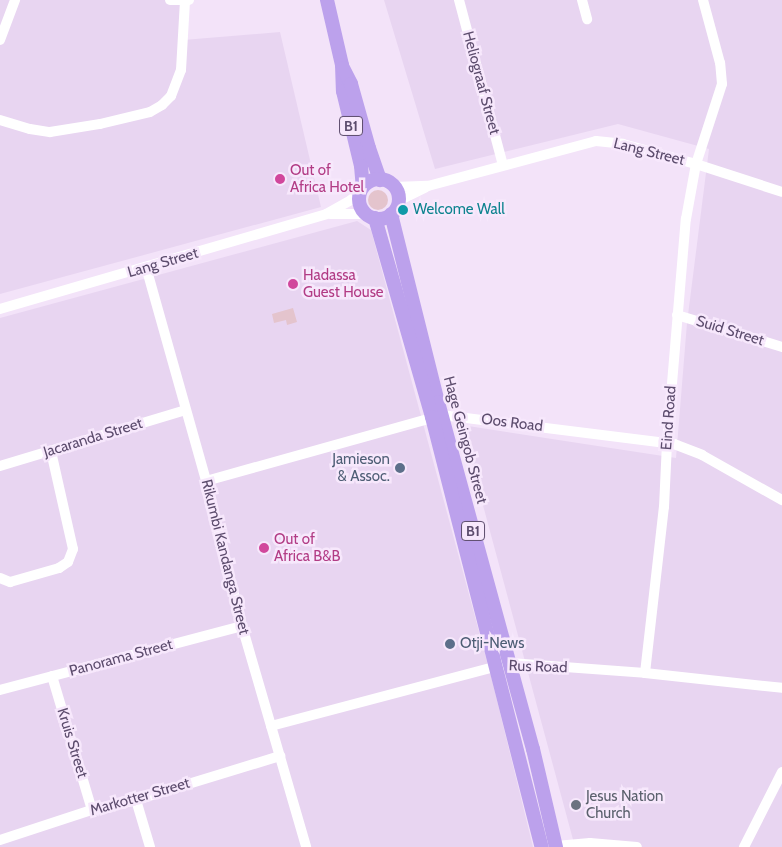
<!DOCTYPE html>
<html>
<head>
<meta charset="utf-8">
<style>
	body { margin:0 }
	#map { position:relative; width:782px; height:847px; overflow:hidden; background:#f3e3f9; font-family:Cabin,sans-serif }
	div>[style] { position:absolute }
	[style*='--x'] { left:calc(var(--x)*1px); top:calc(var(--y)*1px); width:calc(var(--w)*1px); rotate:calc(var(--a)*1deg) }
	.residential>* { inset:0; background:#e8d5f1 }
	.green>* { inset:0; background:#e4c4cd }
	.round { border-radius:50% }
	.minor>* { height:10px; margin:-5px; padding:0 5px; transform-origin:5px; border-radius:5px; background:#fff }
	.highway>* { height:14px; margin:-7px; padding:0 7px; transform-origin:7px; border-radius:7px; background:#bca1ec }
	.highway>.ring { margin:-7px; padding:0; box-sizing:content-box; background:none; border:14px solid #bca1ec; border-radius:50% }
	.dots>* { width:14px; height:14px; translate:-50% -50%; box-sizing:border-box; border:2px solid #f7e8fc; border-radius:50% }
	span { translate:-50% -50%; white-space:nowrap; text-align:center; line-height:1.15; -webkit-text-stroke:5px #f7e8fc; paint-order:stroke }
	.shield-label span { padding:1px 4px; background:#f7e8fc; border:1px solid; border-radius:4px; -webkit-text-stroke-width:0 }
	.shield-label { font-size:14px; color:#5c4c6d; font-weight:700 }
	.street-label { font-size:15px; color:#5c4c6d }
	.hotel-label { font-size:15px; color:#b23c85 }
	.left { translate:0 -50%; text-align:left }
	.culture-label { font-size:15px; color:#0d838f }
	.service-label { font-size:15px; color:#4e5e75 }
	.right { translate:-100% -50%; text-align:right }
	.worship-label { font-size:15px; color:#5b616d }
</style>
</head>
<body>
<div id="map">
	<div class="residential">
		<div style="clip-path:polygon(0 0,184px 0,183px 40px,280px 32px,321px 207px,0 294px)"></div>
		<div style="clip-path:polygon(384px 0,782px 0,782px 847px,575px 847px,463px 431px,468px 426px,676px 458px,687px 323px,709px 149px,618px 124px,435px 169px)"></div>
		<div style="clip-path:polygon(357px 221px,371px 230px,492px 680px,533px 847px,0 847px,0 318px)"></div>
	</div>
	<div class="green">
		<div class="round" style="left:368px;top:190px;width:20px;height:20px"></div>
		<div style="clip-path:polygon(293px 308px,297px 322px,287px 325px,286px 320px,274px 323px,272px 314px)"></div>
	</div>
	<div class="minor">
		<div style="--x:170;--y:0;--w:19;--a:0"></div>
		<div style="--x:459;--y:0;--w:171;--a:75.1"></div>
		<div style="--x:582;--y:0;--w:20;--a:75"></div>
		<div style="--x:0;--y:40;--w:43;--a:-69.4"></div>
		<div style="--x:0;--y:120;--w:31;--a:17"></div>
		<div style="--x:30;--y:129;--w:20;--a:9"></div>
		<div style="--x:50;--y:132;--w:51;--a:-9.1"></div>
		<div style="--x:100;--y:124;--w:51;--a:-13.5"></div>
		<div style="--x:150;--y:112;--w:14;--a:-30"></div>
		<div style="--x:162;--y:105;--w:13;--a:-45"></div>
		<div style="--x:171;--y:96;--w:28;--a:-69"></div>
		<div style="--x:181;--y:70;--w:70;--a:-86.7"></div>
		<div style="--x:394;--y:187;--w:34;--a:-2"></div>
		<div style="--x:428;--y:186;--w:174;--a:-15"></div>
		<div style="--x:596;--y:141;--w:27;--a:6"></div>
		<div style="--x:623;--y:144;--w:76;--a:15.3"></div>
		<div style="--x:696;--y:164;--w:90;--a:18"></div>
		<div style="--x:398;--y:201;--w:30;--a:-26"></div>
		<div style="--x:330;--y:214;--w:36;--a:0"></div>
		<div style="--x:146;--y:267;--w:222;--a:74.3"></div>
		<div style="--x:206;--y:481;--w:149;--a:76.1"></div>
		<div style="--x:242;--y:626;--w:230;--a:73.8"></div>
		<div style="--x:0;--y:309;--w:340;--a:-16.2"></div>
		<div style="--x:326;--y:214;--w:29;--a:-29"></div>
		<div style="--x:351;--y:200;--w:12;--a:-42"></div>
		<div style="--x:677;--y:315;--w:110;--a:16.9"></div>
		<div style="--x:0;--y:466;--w:194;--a:-16.8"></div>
		<div style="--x:206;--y:481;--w:245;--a:-15.6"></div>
		<div style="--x:442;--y:415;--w:234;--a:7.1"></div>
		<div style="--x:674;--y:444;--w:30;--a:21"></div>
		<div style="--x:702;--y:455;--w:92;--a:29.4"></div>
		<div style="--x:0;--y:578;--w:11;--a:22"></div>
		<div style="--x:10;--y:582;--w:51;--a:-15.9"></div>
		<div style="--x:59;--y:568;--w:11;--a:-34"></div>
		<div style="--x:68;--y:562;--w:14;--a:-69"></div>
		<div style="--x:73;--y:549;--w:100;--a:-102.7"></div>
		<div style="--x:645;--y:673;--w:167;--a:-83.5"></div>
		<div style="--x:664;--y:507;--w:64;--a:-87.3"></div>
		<div style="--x:667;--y:443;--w:225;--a:-85.2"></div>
		<div style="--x:686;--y:219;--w:56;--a:-79.7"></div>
		<div style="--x:696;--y:164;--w:84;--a:-72"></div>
		<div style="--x:722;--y:84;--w:21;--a:-95"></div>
		<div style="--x:720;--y:63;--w:65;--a:-105.1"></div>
		<div style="--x:52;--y:676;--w:140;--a:73.4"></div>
		<div style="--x:0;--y:690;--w:250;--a:-14.8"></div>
		<div style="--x:271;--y:726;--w:247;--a:-14.8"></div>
		<div style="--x:510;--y:663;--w:135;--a:4.2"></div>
		<div style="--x:645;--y:673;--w:138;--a:6.2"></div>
		<div style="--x:136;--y:800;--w:49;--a:73.4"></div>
		<div style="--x:0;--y:840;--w:97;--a:-18.1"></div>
		<div style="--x:92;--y:810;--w:45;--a:-12.8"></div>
		<div style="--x:136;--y:800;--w:151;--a:-17"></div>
		<div style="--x:556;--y:846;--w:34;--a:-5"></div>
		<div style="--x:590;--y:843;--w:47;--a:4.9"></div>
		<div style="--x:744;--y:847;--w:84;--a:-63.1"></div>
	</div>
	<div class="highway">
		<div style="--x:327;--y:0;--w:67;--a:77"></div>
		<div style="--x:342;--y:65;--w:26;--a:88"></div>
		<div style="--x:343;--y:91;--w:77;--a:76.5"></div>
		<div style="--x:361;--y:166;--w:21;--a:85"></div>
		<div style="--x:343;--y:68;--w:18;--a:63"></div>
		<div style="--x:351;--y:84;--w:66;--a:74.3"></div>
		<div style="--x:369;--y:148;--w:34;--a:71"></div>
		<div class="ring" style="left:359px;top:179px;width:26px;height:26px"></div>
		<div style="--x:391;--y:214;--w:194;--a:76"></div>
		<div style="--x:438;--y:402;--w:360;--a:74.7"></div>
		<div style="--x:533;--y:749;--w:101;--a:76.8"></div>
		<div style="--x:375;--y:218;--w:207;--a:74"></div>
		<div style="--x:432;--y:417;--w:444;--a:75.7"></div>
	</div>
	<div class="dots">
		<div style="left:280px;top:179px;background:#d1479c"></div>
		<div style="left:403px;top:210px;background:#0f9aa8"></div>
		<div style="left:293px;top:284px;background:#d1479c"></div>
		<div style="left:400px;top:468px;background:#5c6f8a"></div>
		<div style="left:264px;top:548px;background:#d1479c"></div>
		<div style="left:450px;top:644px;background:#5c6f8a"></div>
		<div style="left:576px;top:805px;background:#6b7280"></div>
	</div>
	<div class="shield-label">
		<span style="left:351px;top:126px">B1</span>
		<span style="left:473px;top:531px">B1</span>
	</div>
	<div class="street-label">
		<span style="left:481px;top:83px;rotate:75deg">Heliograaf Street</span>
		<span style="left:649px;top:152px;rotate:14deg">Lang Street</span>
		<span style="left:163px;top:263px;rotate:-16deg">Lang Street</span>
		<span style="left:730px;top:331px;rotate:17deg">Suid Street</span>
		<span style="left:669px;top:418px;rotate:-86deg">Eind Road</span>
		<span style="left:512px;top:423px;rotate:7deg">Oos Road</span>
		<span style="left:93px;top:438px;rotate:-17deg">Jacaranda Street</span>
		<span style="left:465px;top:440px;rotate:75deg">Hage Geingob Street</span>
		<span style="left:225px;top:557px;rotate:76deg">Rikumbi Kandanga Street</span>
		<span style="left:121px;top:658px;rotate:-15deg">Panorama Street</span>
		<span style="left:538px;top:667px;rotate:2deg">Rus Road</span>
		<span style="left:72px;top:743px;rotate:73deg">Kruis Street</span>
		<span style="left:140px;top:797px;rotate:-16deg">Markotter Street</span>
	</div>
	<div class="hotel-label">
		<span class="left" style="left:290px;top:179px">Out of<br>Africa Hotel</span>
		<span class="left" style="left:303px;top:284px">Hadassa<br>Guest House</span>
		<span class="left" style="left:274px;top:548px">Out of<br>Africa B&amp;B</span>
	</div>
	<div class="culture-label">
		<span class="left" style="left:413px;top:210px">Welcome Wall</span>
	</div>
	<div class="service-label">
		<span class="right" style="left:390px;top:468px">Jamieson<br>&amp; Assoc.</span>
		<span class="left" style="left:460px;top:644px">Otji-News</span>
	</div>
	<div class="worship-label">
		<span class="left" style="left:586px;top:805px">Jesus Nation<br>Church</span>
	</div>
</div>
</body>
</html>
